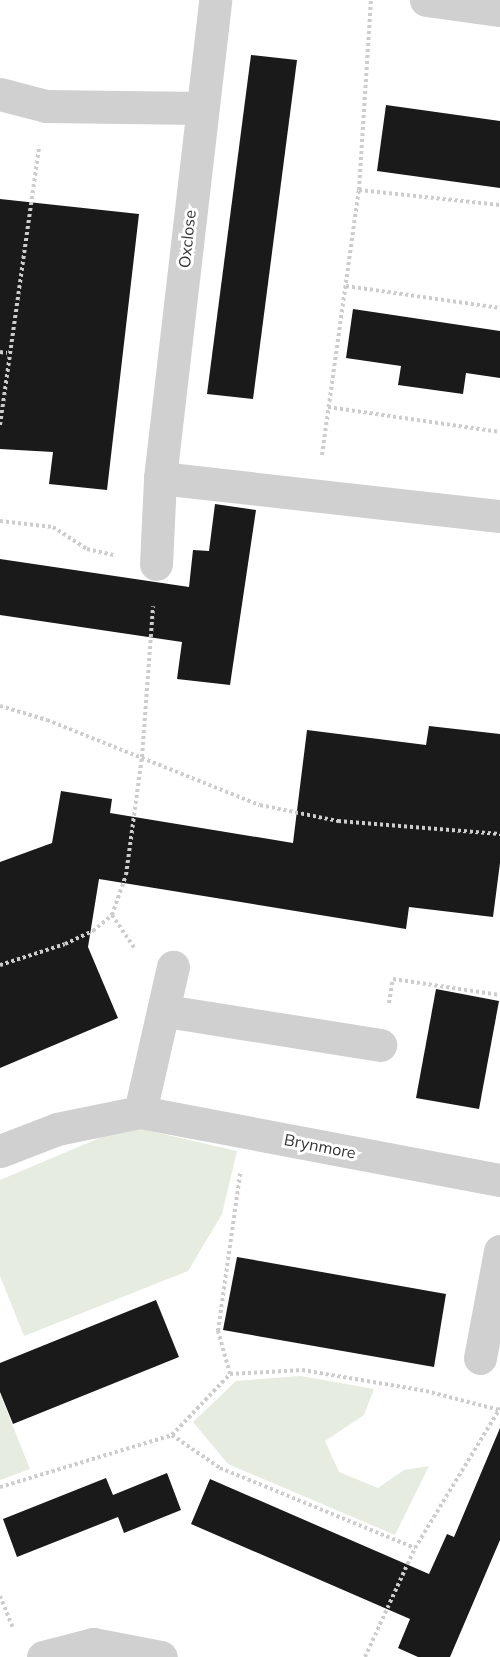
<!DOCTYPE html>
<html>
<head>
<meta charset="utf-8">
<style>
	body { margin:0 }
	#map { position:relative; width:500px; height:1657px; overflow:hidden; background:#fff; font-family:Mulish,sans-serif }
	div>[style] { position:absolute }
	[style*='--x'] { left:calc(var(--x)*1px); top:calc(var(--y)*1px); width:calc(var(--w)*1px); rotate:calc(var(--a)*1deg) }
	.green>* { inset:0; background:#e6ecdf }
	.building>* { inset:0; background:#1a1a1a }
	.path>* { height:4px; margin-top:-2px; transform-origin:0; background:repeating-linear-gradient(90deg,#cdcdcd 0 3px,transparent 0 6px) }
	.minor>* { height:33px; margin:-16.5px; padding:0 16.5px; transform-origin:16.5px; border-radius:16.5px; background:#d0d0d0 }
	span { translate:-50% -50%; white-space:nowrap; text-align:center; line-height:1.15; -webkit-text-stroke:6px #fff; paint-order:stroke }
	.street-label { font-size:16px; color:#333 }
</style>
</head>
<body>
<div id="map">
	<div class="green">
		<div style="clip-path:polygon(128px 1126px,237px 1151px,222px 1214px,188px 1271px,24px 1336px,0 1276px,0 1180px)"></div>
		<div style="clip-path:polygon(301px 1376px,374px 1389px,364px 1415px,325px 1441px,339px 1472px,378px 1488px,404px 1470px,429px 1466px,395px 1535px,228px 1464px,193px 1422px,236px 1381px)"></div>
		<div style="clip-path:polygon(0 1394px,30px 1469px,0 1480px)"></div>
	</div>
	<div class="building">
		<div style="clip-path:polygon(251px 55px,297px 60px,253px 399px,207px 394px)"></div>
		<div style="clip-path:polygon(386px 105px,500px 121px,500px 188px,377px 171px)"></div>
		<div style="clip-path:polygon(0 199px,139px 214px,107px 490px,49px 484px,53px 452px,0 449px)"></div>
		<div style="clip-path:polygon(353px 309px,500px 331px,500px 378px,466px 373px,463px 394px,398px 385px,401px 366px,346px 358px)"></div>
		<div style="clip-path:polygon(215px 504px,256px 510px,230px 685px,177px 679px,182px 642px,0 615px,0 559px,189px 587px,193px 550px,209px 551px)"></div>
		<div style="clip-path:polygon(429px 726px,500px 734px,500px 863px,493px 917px,409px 907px,406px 929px,99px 879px,88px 947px,118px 1018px,0 1068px,0 862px,52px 843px,61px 791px,112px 799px,110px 813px,293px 843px,307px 730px,426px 745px)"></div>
		<div style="clip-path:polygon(436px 989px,499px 1001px,479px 1109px,416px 1098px)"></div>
		<div style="clip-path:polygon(237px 1257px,446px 1294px,434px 1367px,223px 1330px)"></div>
		<div style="clip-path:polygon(156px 1300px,179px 1357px,13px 1424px,0 1392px,0 1363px)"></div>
		<div style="clip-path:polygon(500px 1428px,500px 1540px,450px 1657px,418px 1657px,398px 1648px,410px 1619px,191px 1524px,210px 1479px,429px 1574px,447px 1534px,454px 1537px)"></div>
		<div style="clip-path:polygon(167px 1473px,181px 1510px,124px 1533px,118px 1517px,17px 1557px,3px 1519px,106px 1478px,113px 1495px)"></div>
	</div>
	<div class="path">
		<div style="--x:359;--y:190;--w:142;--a:6.1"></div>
		<div style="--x:346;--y:286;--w:156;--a:8.1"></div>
		<div style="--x:0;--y:352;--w:7;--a:8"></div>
		<div style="--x:328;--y:407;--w:174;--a:8.3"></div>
		<div style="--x:0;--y:425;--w:282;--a:-82"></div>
		<div style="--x:322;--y:455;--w:268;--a:-82.1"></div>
		<div style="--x:359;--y:190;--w:190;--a:-86.4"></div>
		<div style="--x:0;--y:521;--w:53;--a:6.5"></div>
		<div style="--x:53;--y:527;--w:40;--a:32.9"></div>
		<div style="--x:87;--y:549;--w:27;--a:13"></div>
		<div style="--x:0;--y:706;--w:49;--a:16.6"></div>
		<div style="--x:47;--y:720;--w:229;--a:21.8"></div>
		<div style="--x:260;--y:805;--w:80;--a:11.6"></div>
		<div style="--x:338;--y:821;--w:163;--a:4.6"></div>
		<div style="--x:112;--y:915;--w:41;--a:55.9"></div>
		<div style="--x:0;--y:965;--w:68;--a:-17.9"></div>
		<div style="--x:65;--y:944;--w:31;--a:-25"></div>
		<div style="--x:93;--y:931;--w:25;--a:-40"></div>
		<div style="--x:112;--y:915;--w:42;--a:-70.7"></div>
		<div style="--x:126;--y:875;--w:119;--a:-82.3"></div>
		<div style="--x:142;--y:757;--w:151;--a:-85.8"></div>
		<div style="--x:389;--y:1003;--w:24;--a:-81"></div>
		<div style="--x:393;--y:979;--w:108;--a:8.5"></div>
		<div style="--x:230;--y:1374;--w:72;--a:-3.2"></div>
		<div style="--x:302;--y:1370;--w:126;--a:9.6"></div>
		<div style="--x:426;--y:1391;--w:75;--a:14.6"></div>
		<div style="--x:172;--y:1435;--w:84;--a:-46.4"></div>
		<div style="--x:230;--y:1374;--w:45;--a:-105.6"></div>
		<div style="--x:218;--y:1331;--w:159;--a:-82"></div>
		<div style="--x:0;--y:1487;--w:180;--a:-16.8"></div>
		<div style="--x:172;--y:1435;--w:58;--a:34.5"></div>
		<div style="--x:220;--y:1468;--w:211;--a:22.3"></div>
		<div style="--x:0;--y:1596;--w:35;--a:68"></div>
		<div style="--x:365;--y:1657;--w:120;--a:-65.4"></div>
		<div style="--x:415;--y:1548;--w:164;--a:-58.7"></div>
	</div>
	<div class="minor">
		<div style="--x:426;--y:0;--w:75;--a:7.7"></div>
		<div style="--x:0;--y:94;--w:48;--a:14.6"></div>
		<div style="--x:46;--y:106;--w:156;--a:0.7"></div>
		<div style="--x:160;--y:478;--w:342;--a:6.4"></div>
		<div style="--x:156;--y:564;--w:86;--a:-87.3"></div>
		<div style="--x:160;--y:478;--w:481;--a:-83.4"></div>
		<div style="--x:166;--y:1011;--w:217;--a:9"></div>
		<div style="--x:140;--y:1112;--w:149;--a:-77.2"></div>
		<div style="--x:0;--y:1151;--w:61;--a:-21.1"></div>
		<div style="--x:57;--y:1129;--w:85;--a:-11.6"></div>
		<div style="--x:140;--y:1112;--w:366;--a:10.7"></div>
		<div style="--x:480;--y:1358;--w:109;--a:-79.4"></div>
		<div style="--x:43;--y:1657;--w:52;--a:-14.6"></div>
		<div style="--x:93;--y:1644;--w:69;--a:10.8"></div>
	</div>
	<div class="street-label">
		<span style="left:187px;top:239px;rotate:-84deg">Oxclose</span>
		<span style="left:320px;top:1146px;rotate:11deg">Brynmore</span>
	</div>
</div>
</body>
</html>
